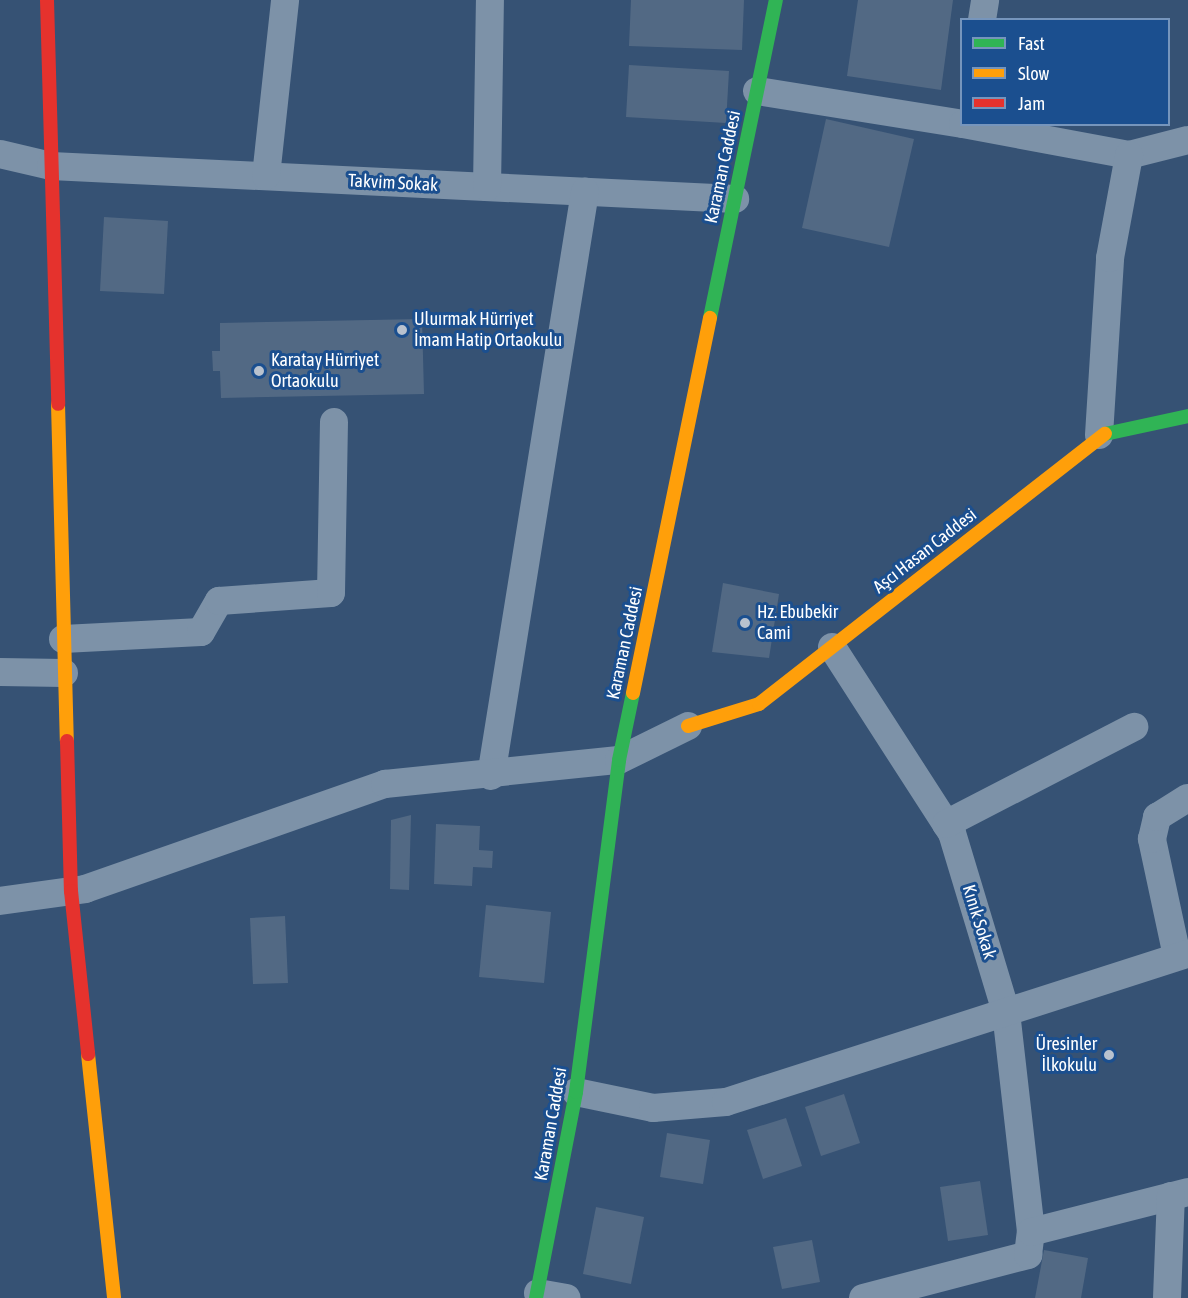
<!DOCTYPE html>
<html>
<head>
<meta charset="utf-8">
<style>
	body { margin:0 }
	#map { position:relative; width:1188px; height:1298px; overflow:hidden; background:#365274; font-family:"Asap Condensed",sans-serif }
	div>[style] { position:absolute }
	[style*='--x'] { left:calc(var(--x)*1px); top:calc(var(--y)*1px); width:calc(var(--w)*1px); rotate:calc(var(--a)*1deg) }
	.building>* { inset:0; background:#526984 }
	.street>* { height:28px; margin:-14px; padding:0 14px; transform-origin:14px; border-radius:14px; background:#7d92a8 }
	.fast>* { height:14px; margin:-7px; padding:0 7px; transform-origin:7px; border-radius:7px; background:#30b455 }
	.slow>* { height:14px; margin:-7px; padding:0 7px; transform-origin:7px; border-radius:7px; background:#ff9f0a }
	.jam>* { height:14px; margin:-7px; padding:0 7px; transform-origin:7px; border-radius:7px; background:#e5322d }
	.dots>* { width:16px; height:16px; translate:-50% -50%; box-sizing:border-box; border:3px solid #1b4f8f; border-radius:50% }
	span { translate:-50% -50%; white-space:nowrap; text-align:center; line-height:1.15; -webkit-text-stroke:6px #1b4f8f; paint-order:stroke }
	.street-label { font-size:18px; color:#fff }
	.poi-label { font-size:18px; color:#fff }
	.left { translate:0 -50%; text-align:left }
	.right { translate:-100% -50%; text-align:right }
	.legend { position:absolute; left:960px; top:18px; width:210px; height:108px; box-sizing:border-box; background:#1b4f8f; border:2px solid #7695bc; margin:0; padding:8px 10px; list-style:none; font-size:18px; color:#fff }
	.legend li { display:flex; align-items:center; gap:12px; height:30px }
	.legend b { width:30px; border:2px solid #7695bc }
</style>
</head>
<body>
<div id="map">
	<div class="building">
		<div style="clip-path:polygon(631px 0,744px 0,742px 50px,629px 46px)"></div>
		<div style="clip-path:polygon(858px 0,953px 0,941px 90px,847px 76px)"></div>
		<div style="clip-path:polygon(629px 65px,729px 71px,726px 123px,626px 117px)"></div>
		<div style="clip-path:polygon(826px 119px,914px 139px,889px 247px,802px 228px)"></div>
		<div style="clip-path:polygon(104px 217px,168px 221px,164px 294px,100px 291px)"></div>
		<div style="clip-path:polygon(422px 319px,424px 394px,221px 398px,220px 371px,213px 371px,212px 351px,220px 351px,220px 323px)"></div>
		<div style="clip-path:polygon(723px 583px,779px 594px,769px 658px,712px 652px)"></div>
		<div style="clip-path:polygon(411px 815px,409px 890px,390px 889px,391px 820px)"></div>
		<div style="clip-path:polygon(436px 824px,480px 826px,479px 850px,493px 851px,492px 868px,473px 867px,472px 886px,434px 884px)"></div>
		<div style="clip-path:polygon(486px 905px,551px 912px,544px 983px,479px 977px)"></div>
		<div style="clip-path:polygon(285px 916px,288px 983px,253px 984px,250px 918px)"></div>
		<div style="clip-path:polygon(844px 1094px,860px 1143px,821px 1156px,805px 1107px)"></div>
		<div style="clip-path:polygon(786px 1118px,802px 1166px,763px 1179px,747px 1130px)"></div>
		<div style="clip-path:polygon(667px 1133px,710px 1140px,703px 1184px,660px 1177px)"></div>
		<div style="clip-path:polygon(980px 1181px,988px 1235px,948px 1241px,940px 1187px)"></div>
		<div style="clip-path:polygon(596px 1207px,644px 1217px,631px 1284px,583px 1274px)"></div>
		<div style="clip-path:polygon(812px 1240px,820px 1282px,782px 1289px,773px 1247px)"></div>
		<div style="clip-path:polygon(1044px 1250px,1088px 1258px,1081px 1298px,1035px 1298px)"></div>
	</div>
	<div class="street">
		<div style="--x:982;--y:20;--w:20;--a:-81"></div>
		<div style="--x:757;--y:91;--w:208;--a:9.1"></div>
		<div style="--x:963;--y:124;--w:169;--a:10.6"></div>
		<div style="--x:1129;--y:155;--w:61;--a:-14.3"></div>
		<div style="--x:0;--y:154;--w:52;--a:13.2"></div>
		<div style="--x:51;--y:166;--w:685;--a:2.76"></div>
		<div style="--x:266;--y:176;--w:177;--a:-83.8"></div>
		<div style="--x:487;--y:187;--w:187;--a:-89.1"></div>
		<div style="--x:1099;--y:435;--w:177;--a:-86.4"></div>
		<div style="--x:1110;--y:258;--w:105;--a:-79.5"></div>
		<div style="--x:63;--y:639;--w:138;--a:-2.9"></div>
		<div style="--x:201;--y:632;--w:36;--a:-60"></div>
		<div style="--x:219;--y:601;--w:112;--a:-4.1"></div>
		<div style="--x:331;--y:593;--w:171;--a:-89"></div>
		<div style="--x:832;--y:647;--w:221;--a:57.2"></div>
		<div style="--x:952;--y:833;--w:187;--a:73.2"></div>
		<div style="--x:1006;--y:1012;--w:221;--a:83.5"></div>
		<div style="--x:0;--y:672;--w:64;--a:0.9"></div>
		<div style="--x:491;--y:776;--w:592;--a:-80.86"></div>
		<div style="--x:946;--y:824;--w:212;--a:-27.3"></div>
		<div style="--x:0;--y:901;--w:86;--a:-8"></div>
		<div style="--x:85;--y:889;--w:318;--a:-19.3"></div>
		<div style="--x:385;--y:784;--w:235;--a:-5.9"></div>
		<div style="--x:619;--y:760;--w:77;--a:-26.2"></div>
		<div style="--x:1177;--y:956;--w:120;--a:-102.1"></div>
		<div style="--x:1152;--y:839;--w:23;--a:-77"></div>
		<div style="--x:1157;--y:817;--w:36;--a:-32"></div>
		<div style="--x:576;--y:1092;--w:79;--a:11.7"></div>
		<div style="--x:653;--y:1108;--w:73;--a:-4.7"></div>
		<div style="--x:726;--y:1102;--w:485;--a:-17.8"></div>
		<div style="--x:538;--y:1293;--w:29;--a:10"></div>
		<div style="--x:863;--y:1298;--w:171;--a:-14.6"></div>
		<div style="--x:1028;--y:1255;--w:23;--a:-83"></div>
		<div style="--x:1031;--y:1232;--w:162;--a:-14.3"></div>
		<div style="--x:1167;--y:1298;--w:102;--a:-87.8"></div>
	</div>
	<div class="fast">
		<div style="--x:710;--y:318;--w:325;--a:-78.3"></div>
		<div style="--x:1105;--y:434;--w:85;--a:-12.2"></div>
		<div style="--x:536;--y:1298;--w:210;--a:-79"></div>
		<div style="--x:576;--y:1092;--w:335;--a:-82.6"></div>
		<div style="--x:619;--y:760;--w:68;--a:-78.2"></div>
	</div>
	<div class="slow">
		<div style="--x:58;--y:404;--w:337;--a:88.5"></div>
		<div style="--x:633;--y:693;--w:383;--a:-78.4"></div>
		<div style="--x:688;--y:726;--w:74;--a:-17.2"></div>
		<div style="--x:759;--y:704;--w:439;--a:-38"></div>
		<div style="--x:88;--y:1054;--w:245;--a:83.9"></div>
	</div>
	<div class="jam">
		<div style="--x:47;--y:0;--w:404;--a:88.4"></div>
		<div style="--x:67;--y:741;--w:150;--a:88.5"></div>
		<div style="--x:71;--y:891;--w:164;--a:84"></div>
	</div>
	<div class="dots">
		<div style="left:402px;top:330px;background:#b9c2ce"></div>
		<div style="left:259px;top:371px;background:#b9c2ce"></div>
		<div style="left:745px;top:623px;background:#b9c2ce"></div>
		<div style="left:1109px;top:1055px;background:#b9c2ce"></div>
	</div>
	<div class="street-label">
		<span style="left:723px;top:167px;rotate:-78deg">Karaman Caddesi</span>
		<span style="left:393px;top:183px;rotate:3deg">Takvim Sokak</span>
		<span style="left:925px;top:551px;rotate:-38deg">Aşcı Hasan Caddesi</span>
		<span style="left:625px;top:643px;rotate:-78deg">Karaman Caddesi</span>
		<span style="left:979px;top:922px;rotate:73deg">Kınık Sokak</span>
		<span style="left:551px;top:1124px;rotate:-80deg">Karaman Caddesi</span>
	</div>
	<div class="poi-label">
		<span class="left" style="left:414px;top:330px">Uluırmak Hürriyet<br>İmam Hatip Ortaokulu</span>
		<span class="left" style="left:271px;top:371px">Karatay Hürriyet<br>Ortaokulu</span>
		<span class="left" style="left:757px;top:623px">Hz. Ebubekir<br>Cami</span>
		<span class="right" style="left:1097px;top:1055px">Üresinler<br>İlkokulu</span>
	</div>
	<ul class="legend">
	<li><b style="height:8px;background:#30b455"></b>Fast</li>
	<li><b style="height:8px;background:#ff9f0a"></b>Slow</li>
	<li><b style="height:8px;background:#e5322d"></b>Jam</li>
	</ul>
</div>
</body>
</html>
